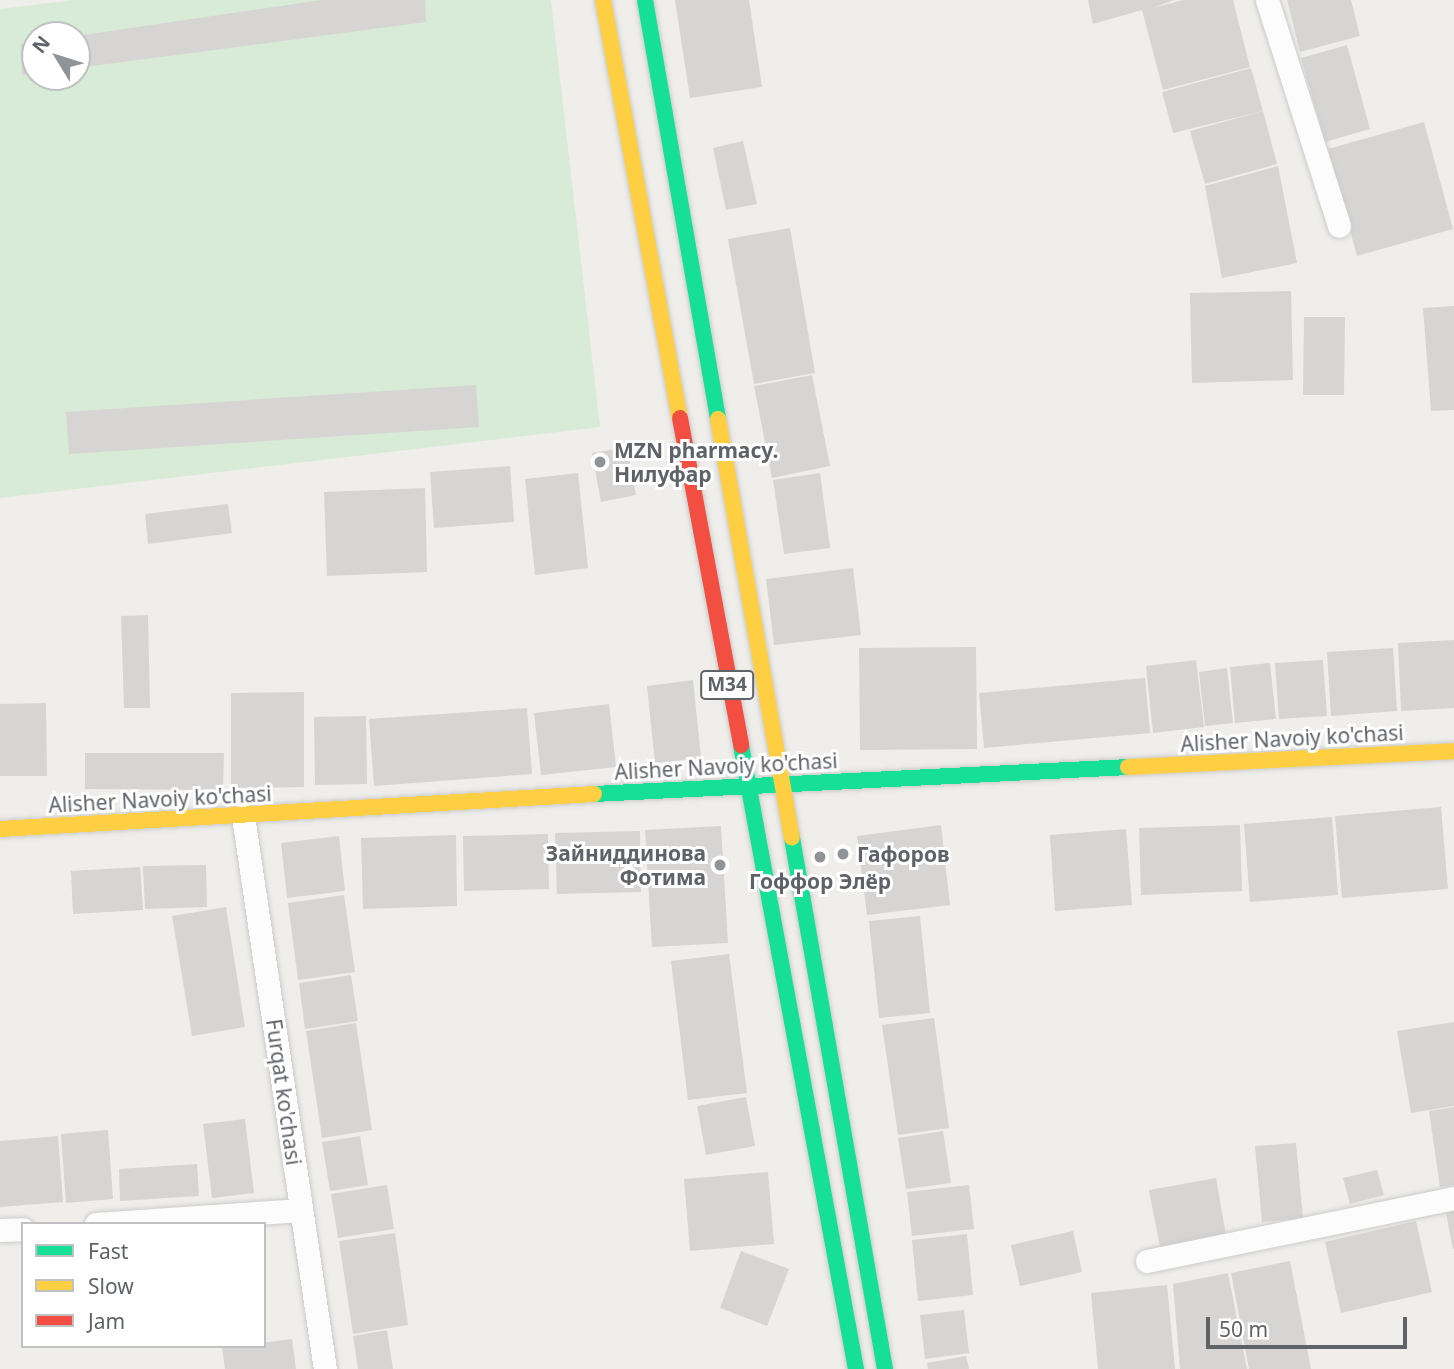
<!DOCTYPE html>
<html>
<head>
<meta charset="utf-8">
<style>
	body { margin:0 }
	#map { position:relative; width:1454px; height:1369px; overflow:hidden; background:#efeeea; font-family:"Noto Sans",sans-serif }
	div>[style] { position:absolute }
	[style*='--x'] { left:calc(var(--x)*1px); top:calc(var(--y)*1px); width:calc(var(--w)*1px); rotate:calc(var(--a)*1deg) }
	.green>* { inset:0; background:#d8ebd6 }
	.building>* { inset:0; background:#d6d5d3 }
	.roads { filter:drop-shadow(0 0 2px #cbcccc) drop-shadow(0 0 2px #cbcccc) }
	.street>* { height:23px; margin:-11.5px; padding:0 11.5px; transform-origin:11.5px; border-radius:11.5px; background:#fdfcfc }
	.fast>* { height:16px; margin:-8px; padding:0 8px; transform-origin:8px; border-radius:8px; background:#16e098 }
	.slow>* { height:16px; margin:-8px; padding:0 8px; transform-origin:8px; border-radius:8px; background:#ffcf43 }
	.jam>* { height:16px; margin:-8px; padding:0 8px; transform-origin:8px; border-radius:8px; background:#f24e42 }
	.dots>* { width:19px; height:19px; translate:-50% -50%; box-sizing:border-box; border:4px solid #fff; border-radius:50% }
	span { translate:-50% -50%; white-space:nowrap; text-align:center; line-height:1.15; -webkit-text-stroke:6px #fff; paint-order:stroke }
	.shield-label span { padding:2px 5px; background:#fff; border:2px solid; border-radius:5px; -webkit-text-stroke-width:0 }
	.shield-label { font-size:19px; color:#5f6368; font-weight:700 }
	.poi-label { font-size:21px; color:#5f6368; font-weight:700 }
	.left { translate:0 -50%; text-align:left }
	.right { translate:-100% -50%; text-align:right }
	.street-label { font-size:21px; color:#5f6368 }
	.legend { position:absolute; left:21px; top:1222px; width:245px; height:126px; box-sizing:border-box; background:#fff; border:2px solid #bfc1c3; margin:0; padding:9px 12px; list-style:none; font-size:21px; color:#5f6368 }
	.legend li { display:flex; align-items:center; gap:14px; height:35px }
	.legend b { width:35px; border:2px solid #bfc1c3 }
	.north { position:absolute; left:21px; top:21px; width:70px; height:70px; box-sizing:border-box; background:#fff; border:2px solid #bfc1c3; border-radius:50%; rotate:308deg; font-size:19px; font-weight:700; line-height:28px; text-align:center; color:#5f6368 }
	.north::after { content:''; display:block; margin:auto; width:24px; height:32px; background:#919496; clip-path:polygon(50% 0,100% 100%,50% 72%,0 100%) }
	.scale { position:absolute; left:1206px; top:1317px; width:201px; height:32px; box-sizing:border-box; border:4px solid #5f6368; border-top:0; padding-left:9px; font-size:21px; line-height:24px; white-space:nowrap; color:#5f6368; -webkit-text-stroke:5px #fff; paint-order:stroke }
</style>
</head>
<body>
<div id="map">
	<div class="green">
		<div style="clip-path:polygon(evenodd,74px 0,551px 0,600px 427px,0 498px,0 9px,74px 0,35px 35px,77px 35px,77px 77px,35px 77px,35px 35px)"></div>
	</div>
	<div class="building">
		<div style="clip-path:polygon(321px 0,425px 0,426px 22px,77px 68px,77px 36px)"></div>
		<div style="clip-path:polygon(675px 0,749px 0,762px 87px,690px 98px)"></div>
		<div style="clip-path:polygon(1088px 0,1174px 0,1153px 8px,1183px 0,1233px 0,1250px 67px,1163px 90px,1142px 10px,1093px 24px)"></div>
		<div style="clip-path:polygon(1287px 0,1351px 0,1360px 36px,1300px 52px)"></div>
		<div style="clip-path:polygon(35px 42px,35px 74px,22px 75px,21px 44px)"></div>
		<div style="clip-path:polygon(1347px 45px,1370px 129px,1325px 142px,1301px 58px)"></div>
		<div style="clip-path:polygon(1251px 68px,1263px 111px,1173px 133px,1162px 92px)"></div>
		<div style="clip-path:polygon(1263px 111px,1277px 164px,1205px 184px,1190px 131px)"></div>
		<div style="clip-path:polygon(1424px 122px,1453px 229px,1357px 256px,1328px 149px)"></div>
		<div style="clip-path:polygon(743px 141px,757px 204px,726px 210px,713px 148px)"></div>
		<div style="clip-path:polygon(1278px 166px,1297px 263px,1222px 278px,1205px 186px)"></div>
		<div style="clip-path:polygon(790px 228px,815px 373px,754px 384px,728px 239px)"></div>
		<div style="clip-path:polygon(1291px 291px,1293px 380px,1192px 383px,1190px 293px)"></div>
		<div style="clip-path:polygon(1454px 306px,1454px 410px,1431px 411px,1423px 308px)"></div>
		<div style="clip-path:polygon(1304px 317px,1345px 317px,1344px 395px,1303px 395px)"></div>
		<div style="clip-path:polygon(812px 375px,830px 466px,772px 478px,754px 386px)"></div>
		<div style="clip-path:polygon(476px 385px,479px 427px,69px 454px,66px 412px)"></div>
		<div style="clip-path:polygon(627px 447px,636px 495px,601px 502px,592px 453px)"></div>
		<div style="clip-path:polygon(510px 466px,514px 522px,434px 528px,430px 472px)"></div>
		<div style="clip-path:polygon(578px 473px,588px 568px,535px 575px,525px 479px)"></div>
		<div style="clip-path:polygon(820px 473px,830px 548px,784px 554px,773px 480px)"></div>
		<div style="clip-path:polygon(425px 488px,427px 572px,327px 576px,324px 492px)"></div>
		<div style="clip-path:polygon(228px 504px,232px 533px,148px 544px,145px 514px)"></div>
		<div style="clip-path:polygon(853px 568px,861px 635px,774px 645px,766px 579px)"></div>
		<div style="clip-path:polygon(148px 615px,150px 708px,124px 708px,121px 616px)"></div>
		<div style="clip-path:polygon(1454px 640px,1454px 708px,1401px 711px,1398px 643px)"></div>
		<div style="clip-path:polygon(976px 647px,977px 749px,860px 750px,859px 648px)"></div>
		<div style="clip-path:polygon(1393px 648px,1397px 711px,1331px 716px,1327px 652px)"></div>
		<div style="clip-path:polygon(1196px 660px,1204px 727px,1153px 733px,1146px 666px)"></div>
		<div style="clip-path:polygon(1323px 660px,1327px 716px,1279px 719px,1275px 663px)"></div>
		<div style="clip-path:polygon(1270px 663px,1276px 719px,1235px 723px,1230px 667px)"></div>
		<div style="clip-path:polygon(1227px 668px,1233px 723px,1205px 726px,1199px 672px)"></div>
		<div style="clip-path:polygon(1145px 678px,1150px 733px,984px 748px,979px 693px)"></div>
		<div style="clip-path:polygon(693px 680px,701px 758px,655px 763px,647px 686px)"></div>
		<div style="clip-path:polygon(304px 692px,304px 787px,231px 788px,231px 693px)"></div>
		<div style="clip-path:polygon(46px 703px,47px 776px,0 776px,0 704px)"></div>
		<div style="clip-path:polygon(609px 704px,616px 767px,541px 775px,534px 713px)"></div>
		<div style="clip-path:polygon(527px 708px,532px 774px,374px 786px,369px 719px)"></div>
		<div style="clip-path:polygon(366px 716px,367px 784px,315px 785px,314px 717px)"></div>
		<div style="clip-path:polygon(85px 753px,224px 753px,223px 790px,85px 789px)"></div>
		<div style="clip-path:polygon(1441px 807px,1448px 889px,1342px 898px,1335px 816px)"></div>
		<div style="clip-path:polygon(1332px 817px,1338px 895px,1250px 902px,1244px 824px)"></div>
		<div style="clip-path:polygon(941px 825px,950px 905px,867px 915px,857px 836px)"></div>
		<div style="clip-path:polygon(1240px 825px,1242px 891px,1141px 895px,1139px 828px)"></div>
		<div style="clip-path:polygon(721px 826px,728px 943px,652px 947px,645px 830px)"></div>
		<div style="clip-path:polygon(1126px 829px,1132px 905px,1055px 911px,1050px 835px)"></div>
		<div style="clip-path:polygon(640px 831px,641px 892px,557px 894px,555px 833px)"></div>
		<div style="clip-path:polygon(548px 834px,549px 889px,464px 891px,463px 836px)"></div>
		<div style="clip-path:polygon(456px 835px,457px 906px,363px 909px,361px 838px)"></div>
		<div style="clip-path:polygon(339px 836px,345px 891px,287px 898px,281px 843px)"></div>
		<div style="clip-path:polygon(206px 865px,207px 907px,145px 909px,143px 866px)"></div>
		<div style="clip-path:polygon(140px 867px,143px 910px,73px 914px,71px 871px)"></div>
		<div style="clip-path:polygon(344px 895px,355px 972px,298px 980px,288px 903px)"></div>
		<div style="clip-path:polygon(226px 907px,245px 1027px,192px 1036px,172px 916px)"></div>
		<div style="clip-path:polygon(920px 916px,930px 1013px,879px 1018px,869px 921px)"></div>
		<div style="clip-path:polygon(729px 954px,747px 1093px,688px 1100px,671px 961px)"></div>
		<div style="clip-path:polygon(351px 975px,358px 1021px,305px 1029px,299px 983px)"></div>
		<div style="clip-path:polygon(934px 1018px,949px 1128px,898px 1135px,882px 1025px)"></div>
		<div style="clip-path:polygon(1454px 1022px,1454px 1106px,1411px 1113px,1397px 1031px)"></div>
		<div style="clip-path:polygon(356px 1023px,372px 1130px,322px 1138px,306px 1031px)"></div>
		<div style="clip-path:polygon(746px 1097px,755px 1146px,706px 1155px,697px 1106px)"></div>
		<div style="clip-path:polygon(1454px 1107px,1454px 1185px,1440px 1187px,1429px 1111px)"></div>
		<div style="clip-path:polygon(245px 1119px,254px 1193px,212px 1198px,203px 1124px)"></div>
		<div style="clip-path:polygon(108px 1130px,113px 1199px,66px 1203px,61px 1134px)"></div>
		<div style="clip-path:polygon(943px 1131px,951px 1183px,906px 1189px,898px 1138px)"></div>
		<div style="clip-path:polygon(58px 1136px,63px 1202px,0 1207px,0 1141px)"></div>
		<div style="clip-path:polygon(360px 1136px,368px 1185px,330px 1191px,322px 1142px)"></div>
		<div style="clip-path:polygon(1296px 1143px,1303px 1218px,1262px 1222px,1255px 1146px)"></div>
		<div style="clip-path:polygon(197px 1164px,199px 1196px,120px 1201px,119px 1169px)"></div>
		<div style="clip-path:polygon(1377px 1170px,1384px 1195px,1350px 1204px,1343px 1178px)"></div>
		<div style="clip-path:polygon(768px 1172px,774px 1244px,690px 1251px,684px 1179px)"></div>
		<div style="clip-path:polygon(1216px 1178px,1226px 1235px,1160px 1247px,1149px 1190px)"></div>
		<div style="clip-path:polygon(387px 1185px,394px 1229px,338px 1238px,331px 1194px)"></div>
		<div style="clip-path:polygon(969px 1185px,974px 1229px,912px 1236px,907px 1192px)"></div>
		<div style="clip-path:polygon(1454px 1211px,1454px 1249px,1453px 1249px,1446px 1213px)"></div>
		<div style="clip-path:polygon(1416px 1221px,1432px 1292px,1341px 1313px,1325px 1242px)"></div>
		<div style="clip-path:polygon(1073px 1231px,1082px 1272px,1020px 1286px,1011px 1245px)"></div>
		<div style="clip-path:polygon(395px 1233px,408px 1325px,353px 1334px,339px 1241px)"></div>
		<div style="clip-path:polygon(967px 1234px,973px 1295px,918px 1301px,912px 1240px)"></div>
		<div style="clip-path:polygon(741px 1251px,789px 1269px,767px 1326px,720px 1308px)"></div>
		<div style="clip-path:polygon(1290px 1261px,1311px 1369px,1249px 1369px,1231px 1273px)"></div>
		<div style="clip-path:polygon(1228px 1273px,1247px 1369px,1180px 1369px,1173px 1284px)"></div>
		<div style="clip-path:polygon(1167px 1285px,1175px 1369px,1098px 1369px,1091px 1293px)"></div>
		<div style="clip-path:polygon(964px 1310px,969px 1353px,925px 1359px,920px 1315px)"></div>
		<div style="clip-path:polygon(387px 1330px,393px 1369px,358px 1369px,353px 1336px)"></div>
		<div style="clip-path:polygon(292px 1339px,296px 1369px,225px 1369px,222px 1348px)"></div>
		<div style="clip-path:polygon(966px 1356px,969px 1369px,928px 1369px,927px 1363px)"></div>
	</div>
	<div class="roads">
		<div class="street">
			<div style="--x:1267;--y:0;--w:237;--a:72.3"></div>
			<div style="--x:243;--y:816;--w:559;--a:81.57"></div>
			<div style="--x:96;--y:1224;--w:205;--a:-3.9"></div>
			<div style="--x:0;--y:1230;--w:23;--a:-2"></div>
			<div style="--x:1147;--y:1261;--w:313;--a:-11.6"></div>
		</div>
		<div class="fast">
			<div style="--x:645;--y:0;--w:425;--a:80.1"></div>
			<div style="--x:741;--y:745;--w:635;--a:79.56"></div>
			<div style="--x:594;--y:794;--w:535;--a:-2.89"></div>
			<div style="--x:792;--y:838;--w:539;--a:80.07"></div>
		</div>
		<div class="slow">
			<div style="--x:603;--y:0;--w:425;--a:79.6"></div>
			<div style="--x:718;--y:419;--w:425;--a:80"></div>
			<div style="--x:1128;--y:767;--w:326;--a:-2.8"></div>
			<div style="--x:0;--y:829;--w:595;--a:-3.37"></div>
		</div>
		<div class="jam">
			<div style="--x:680;--y:418;--w:333;--a:79.4"></div>
		</div>
	</div>
	<div class="dots">
		<div style="left:600px;top:462px;background:#919496"></div>
		<div style="left:843px;top:854px;background:#919496"></div>
		<div style="left:820px;top:857px;background:#919496"></div>
		<div style="left:720px;top:865px;background:#919496"></div>
	</div>
	<div class="shield-label">
		<span style="left:727px;top:685px">M34</span>
	</div>
	<div class="poi-label">
		<span class="left" style="left:614px;top:462px">MZN pharmacy.<br>Нилуфар</span>
		<span class="right" style="left:706px;top:865px">Зайниддинова<br>Фотима</span>
		<span class="left" style="left:857px;top:854px">Гафоров</span>
		<span style="left:820px;top:881px">Гоффор Элёр</span>
	</div>
	<div class="street-label">
		<span style="left:1292px;top:738px;rotate:-3deg">Alisher Navoiy ko'chasi</span>
		<span style="left:726px;top:766px;rotate:-3deg">Alisher Navoiy ko'chasi</span>
		<span style="left:160px;top:799px;rotate:-3deg">Alisher Navoiy ko'chasi</span>
		<span style="left:284px;top:1092px;rotate:82deg">Furqat ko'chasi</span>
	</div>
	<ul class="legend">
	<li><b style="height:9px;background:#16e098"></b>Fast</li>
	<li><b style="height:9px;background:#ffcf43"></b>Slow</li>
	<li><b style="height:9px;background:#f24e42"></b>Jam</li>
	</ul>
	<div class="north">N</div>
	<div class="scale">50 m</div>
</div>
</body>
</html>
